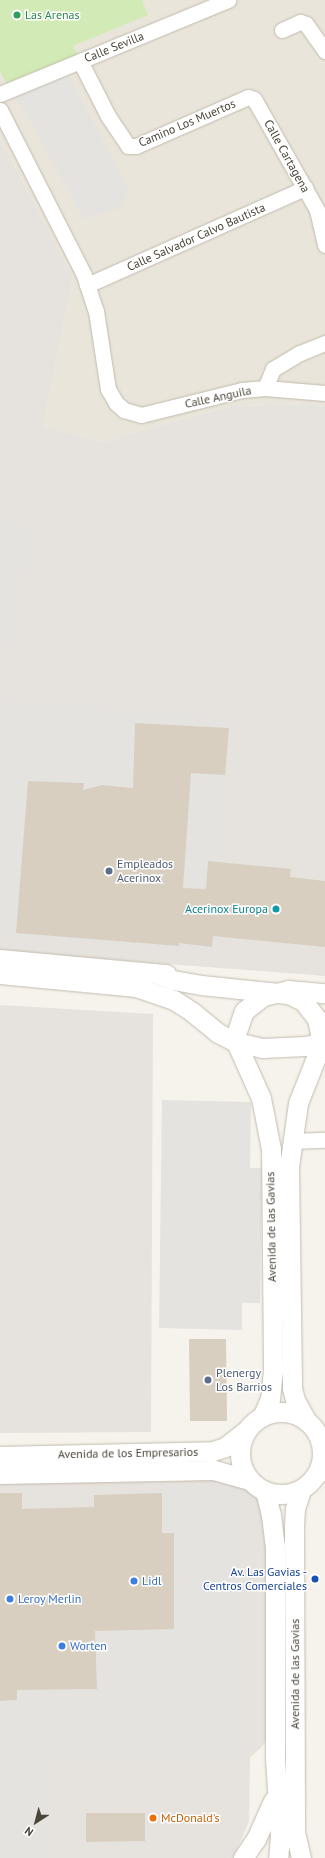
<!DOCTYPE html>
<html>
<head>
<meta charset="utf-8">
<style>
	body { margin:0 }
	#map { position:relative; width:325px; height:1858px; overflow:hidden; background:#f6f3ec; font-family:"PT Sans",sans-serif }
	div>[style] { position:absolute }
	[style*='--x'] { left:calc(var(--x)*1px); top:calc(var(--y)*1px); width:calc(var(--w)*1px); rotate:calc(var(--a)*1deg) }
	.residential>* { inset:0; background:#eae5da }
	.industrial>* { inset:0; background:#e6e2dd }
	.green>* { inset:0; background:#d2eab5 }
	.parking>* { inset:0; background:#e5e3e0 }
	.building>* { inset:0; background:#d8cfc1 }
	.roads { filter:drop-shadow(0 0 1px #c2bbae) drop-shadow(0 0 1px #c2bbae) }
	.minor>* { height:15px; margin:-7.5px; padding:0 7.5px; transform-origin:7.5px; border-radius:7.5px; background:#fff }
	.tertiary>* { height:19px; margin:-9.5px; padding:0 9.5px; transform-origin:9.5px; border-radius:9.5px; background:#fff }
	.tertiary>.ring { margin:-9.5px; padding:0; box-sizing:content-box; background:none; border:19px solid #fff; border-radius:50% }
	.dots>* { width:11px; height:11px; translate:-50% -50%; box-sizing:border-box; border:2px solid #fff; border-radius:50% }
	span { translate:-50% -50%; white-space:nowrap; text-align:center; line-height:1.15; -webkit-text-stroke:3px #fff; paint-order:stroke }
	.leisure-label { font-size:12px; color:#27864d }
	.left { translate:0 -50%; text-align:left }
	.street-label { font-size:12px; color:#4b4439 }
	.service-label { font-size:12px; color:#4e5e75 }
	.culture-label { font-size:12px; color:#0d838f }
	.right { translate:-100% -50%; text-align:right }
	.transit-label { font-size:12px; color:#164399 }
	.shop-label { font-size:12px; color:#366cbe }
	.food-label { font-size:12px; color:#c56008 }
	.north { position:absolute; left:16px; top:1802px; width:40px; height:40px; -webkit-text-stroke:3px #fff; paint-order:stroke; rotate:216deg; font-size:11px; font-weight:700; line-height:16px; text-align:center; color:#4b4439 }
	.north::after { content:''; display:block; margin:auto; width:14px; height:18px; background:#4b4439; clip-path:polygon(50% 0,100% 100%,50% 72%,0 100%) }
</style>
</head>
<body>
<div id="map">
	<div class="residential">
		<div style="clip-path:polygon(0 0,325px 0,325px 406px,309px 404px,231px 406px,102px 442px,43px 426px,73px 277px,0 138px)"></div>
	</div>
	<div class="industrial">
		<div style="clip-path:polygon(0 138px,73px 277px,43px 426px,102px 442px,231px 406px,309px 404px,325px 406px,325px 976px,0 951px)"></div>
		<div style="clip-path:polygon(0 1005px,153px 1014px,151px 1432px,0 1433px)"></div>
		<div style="clip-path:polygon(166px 1471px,257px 1486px,265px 1491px,271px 1734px,261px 1748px,250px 1757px,249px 1822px,233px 1858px,0 1858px,0 1474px)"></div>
	</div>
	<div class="green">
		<div style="clip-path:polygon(0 0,142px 0,148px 15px,73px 46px,78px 56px,6px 83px,0 71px)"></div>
	</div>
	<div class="parking">
		<div style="clip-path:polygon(68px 73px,129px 190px,121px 208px,84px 219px,16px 97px)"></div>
		<div style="clip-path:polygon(0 522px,29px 528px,0 662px)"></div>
		<div style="clip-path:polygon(0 701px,229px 720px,212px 951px,0 935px)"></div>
		<div style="clip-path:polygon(162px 1100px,251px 1102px,250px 1168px,262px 1168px,260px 1303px,242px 1303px,242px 1330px,159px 1328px)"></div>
		<div style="clip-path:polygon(162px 1484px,228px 1484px,236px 1496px,243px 1759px,40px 1761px,41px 1858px,0 1858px,0 1701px,17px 1700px,17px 1690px,95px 1631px,174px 1629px,174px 1533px,162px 1533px)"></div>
	</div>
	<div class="building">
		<div style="clip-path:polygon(135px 723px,229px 728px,225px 775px,191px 773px,183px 888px,206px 889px,208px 861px,291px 869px,290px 877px,325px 881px,325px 947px,213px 936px,212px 947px,179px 943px,179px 946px,16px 933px,28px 781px,84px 783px,83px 790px,102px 785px,133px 788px)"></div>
		<div style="clip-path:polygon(189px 1339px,226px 1339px,227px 1421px,190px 1421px)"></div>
		<div style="clip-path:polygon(0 1493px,22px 1493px,22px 1509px,94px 1507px,94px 1495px,162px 1493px,162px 1533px,174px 1533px,174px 1629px,95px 1631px,97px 1689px,17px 1690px,17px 1700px,0 1701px)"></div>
		<div style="clip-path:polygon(86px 1813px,145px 1813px,145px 1841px,86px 1842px)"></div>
	</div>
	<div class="roads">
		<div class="minor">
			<div style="--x:282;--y:30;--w:20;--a:-24"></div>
			<div style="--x:300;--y:22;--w:6;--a:18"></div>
			<div style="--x:306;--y:24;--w:33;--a:55"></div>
			<div style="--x:80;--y:61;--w:62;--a:63"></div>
			<div style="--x:108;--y:116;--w:36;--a:56"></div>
			<div style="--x:128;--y:146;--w:8;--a:0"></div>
			<div style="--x:136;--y:146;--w:122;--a:-23.6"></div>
			<div style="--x:248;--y:97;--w:6;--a:18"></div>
			<div style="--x:254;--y:99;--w:128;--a:60.4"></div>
			<div style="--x:317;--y:210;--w:36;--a:77"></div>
			<div style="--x:0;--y:94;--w:247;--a:-22.4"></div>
			<div style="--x:0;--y:110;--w:185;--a:63"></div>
			<div style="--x:84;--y:275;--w:38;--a:72"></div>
			<div style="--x:96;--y:311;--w:79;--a:81.3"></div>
			<div style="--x:108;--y:389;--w:16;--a:60"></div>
			<div style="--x:116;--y:403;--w:11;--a:41"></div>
			<div style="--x:124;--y:410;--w:18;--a:16"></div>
			<div style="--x:141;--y:415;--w:104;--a:-13.9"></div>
			<div style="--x:242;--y:390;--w:23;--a:-5"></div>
			<div style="--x:265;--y:388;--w:60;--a:4.8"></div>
			<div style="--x:87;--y:285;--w:239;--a:-24"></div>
			<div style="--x:265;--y:388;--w:21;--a:-67"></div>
			<div style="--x:273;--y:369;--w:31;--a:-31"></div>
			<div style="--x:300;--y:353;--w:27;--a:-22"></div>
			<div style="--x:291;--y:1141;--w:34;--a:-2"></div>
			<div style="--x:318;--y:1434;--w:9;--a:41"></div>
			<div style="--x:315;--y:1478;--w:13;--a:-39"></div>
		</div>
		<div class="tertiary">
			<div style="--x:0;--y:959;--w:167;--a:5.2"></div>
			<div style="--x:154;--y:973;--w:20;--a:20"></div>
			<div style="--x:173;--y:980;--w:28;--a:10"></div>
			<div style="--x:201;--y:985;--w:87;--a:5.9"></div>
			<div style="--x:288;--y:994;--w:17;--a:25"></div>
			<div style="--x:303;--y:1001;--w:23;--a:52"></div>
			<div style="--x:317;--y:1019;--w:14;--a:78"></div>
			<div style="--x:320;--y:1033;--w:17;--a:93"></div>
			<div style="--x:319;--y:1050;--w:57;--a:111.6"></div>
			<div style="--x:298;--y:1103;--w:65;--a:98"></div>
			<div style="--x:289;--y:1167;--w:221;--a:89.2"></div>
			<div style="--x:292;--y:1388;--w:12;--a:76"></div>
			<div style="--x:295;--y:1400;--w:23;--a:61"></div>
			<div style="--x:0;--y:974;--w:137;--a:5.5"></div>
			<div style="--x:136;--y:987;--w:40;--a:18.9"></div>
			<div style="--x:174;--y:1000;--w:20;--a:33"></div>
			<div style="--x:191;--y:1011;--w:35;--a:39"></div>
			<div style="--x:218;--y:1033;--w:20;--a:27"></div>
			<div style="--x:236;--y:1042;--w:27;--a:13"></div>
			<div style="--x:262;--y:1048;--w:43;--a:-2.7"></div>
			<div style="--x:305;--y:1046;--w:20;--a:-11"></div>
			<div class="ring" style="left:240px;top:1412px;width:63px;height:63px"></div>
			<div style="--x:262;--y:1417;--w:20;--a:-66"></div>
			<div style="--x:270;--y:1399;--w:28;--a:-84"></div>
			<div style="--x:273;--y:1371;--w:222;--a:-90.5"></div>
			<div style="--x:271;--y:1149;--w:52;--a:-101.1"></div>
			<div style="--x:261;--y:1098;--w:61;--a:-114.1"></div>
			<div style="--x:236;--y:1042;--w:8;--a:-90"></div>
			<div style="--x:236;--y:1034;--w:24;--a:-71"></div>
			<div style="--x:244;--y:1011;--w:24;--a:-38"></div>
			<div style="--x:263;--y:996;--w:26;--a:-13"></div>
			<div style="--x:288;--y:990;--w:37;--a:5"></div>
			<div style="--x:0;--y:1456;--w:213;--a:-1.3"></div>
			<div style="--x:213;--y:1451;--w:13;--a:-18"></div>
			<div style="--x:225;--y:1447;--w:28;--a:-38"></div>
			<div style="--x:0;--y:1474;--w:214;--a:-1.1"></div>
			<div style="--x:214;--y:1470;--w:37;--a:16"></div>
			<div style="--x:301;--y:1490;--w:19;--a:108"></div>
			<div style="--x:295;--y:1508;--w:21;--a:93"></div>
			<div style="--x:294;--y:1529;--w:303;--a:89.8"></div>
			<div style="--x:295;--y:1832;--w:27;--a:77"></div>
			<div style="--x:265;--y:1491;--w:25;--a:76"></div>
			<div style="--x:271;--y:1515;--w:31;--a:83"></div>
			<div style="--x:275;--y:1546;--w:213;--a:90"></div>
			<div style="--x:275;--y:1759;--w:78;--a:86.3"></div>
			<div style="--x:280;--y:1837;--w:21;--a:95"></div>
			<div style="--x:243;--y:1858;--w:23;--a:-56"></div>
			<div style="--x:256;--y:1839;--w:42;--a:-65.9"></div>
		</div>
	</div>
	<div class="dots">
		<div style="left:17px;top:15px;background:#2e9e5b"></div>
		<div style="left:109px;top:871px;background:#5c6f8a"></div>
		<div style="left:276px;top:909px;background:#0f9aa8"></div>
		<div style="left:208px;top:1380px;background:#5c6f8a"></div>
		<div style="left:315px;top:1579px;background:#1a4fb4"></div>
		<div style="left:134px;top:1581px;background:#3f7fe0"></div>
		<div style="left:10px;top:1599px;background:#3f7fe0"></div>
		<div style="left:62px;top:1646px;background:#3f7fe0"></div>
		<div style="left:153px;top:1818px;background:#e8710a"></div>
	</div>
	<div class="leisure-label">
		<span class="left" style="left:25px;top:15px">Las Arenas</span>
	</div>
	<div class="street-label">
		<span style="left:114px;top:47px;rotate:-22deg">Calle Sevilla</span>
		<span style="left:187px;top:123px;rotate:-23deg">Camino Los Muertos</span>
		<span style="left:287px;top:156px;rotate:61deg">Calle Cartagena</span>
		<span style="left:196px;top:237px;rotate:-24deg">Calle Salvador Calvo Bautista</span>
		<span style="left:218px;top:397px;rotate:-12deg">Calle Anguila</span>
		<span style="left:271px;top:1227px;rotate:-91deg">Avenida de las Gavias</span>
		<span style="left:128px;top:1453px;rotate:-1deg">Avenida de los Empresarios</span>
		<span style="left:295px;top:1674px;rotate:-90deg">Avenida de las Gavias</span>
	</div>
	<div class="service-label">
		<span class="left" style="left:117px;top:871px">Empleados<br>Acerinox</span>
		<span class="left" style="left:216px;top:1380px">Plenergy<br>Los Barrios</span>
	</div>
	<div class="culture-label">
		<span class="right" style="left:268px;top:909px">Acerinox Europa</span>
	</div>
	<div class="transit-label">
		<span class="right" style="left:307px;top:1579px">Av. Las Gavias -<br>Centros Comerciales</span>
	</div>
	<div class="shop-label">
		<span class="left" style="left:142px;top:1581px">Lidl</span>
		<span class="left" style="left:18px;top:1599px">Leroy Merlin</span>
		<span class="left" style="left:70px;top:1646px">Worten</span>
	</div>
	<div class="food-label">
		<span class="left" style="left:161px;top:1818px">McDonald's</span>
	</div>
	<div class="north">N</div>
</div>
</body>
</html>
